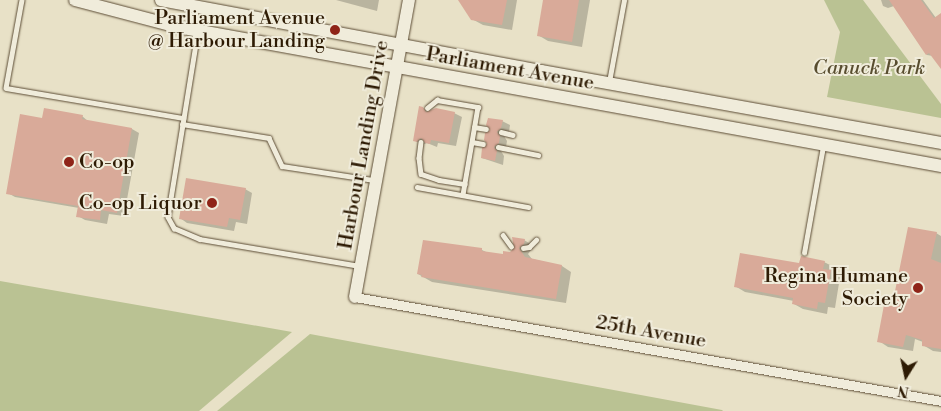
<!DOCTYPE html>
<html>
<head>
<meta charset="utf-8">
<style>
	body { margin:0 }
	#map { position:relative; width:941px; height:411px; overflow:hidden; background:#e8e1c7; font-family:"Libre Bodoni",serif }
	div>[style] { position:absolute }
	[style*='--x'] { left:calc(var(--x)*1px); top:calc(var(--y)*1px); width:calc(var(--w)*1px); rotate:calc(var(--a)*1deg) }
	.green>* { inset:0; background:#bac293 }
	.shadow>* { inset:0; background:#0003 }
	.building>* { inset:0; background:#d9aa99 }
	.roads { filter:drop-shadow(0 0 1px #5c4c35) drop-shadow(0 0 1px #5c4c35) }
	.lane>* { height:4.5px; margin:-2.25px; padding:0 2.25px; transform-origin:2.25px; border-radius:2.25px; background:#f0ecdb }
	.street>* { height:9px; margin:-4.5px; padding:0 4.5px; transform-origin:4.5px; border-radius:4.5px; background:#f0ecdb }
	.secondary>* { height:12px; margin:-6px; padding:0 6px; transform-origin:6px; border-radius:6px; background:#f0ecdb }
	.dots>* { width:14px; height:14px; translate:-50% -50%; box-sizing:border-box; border:2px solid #f0ecdb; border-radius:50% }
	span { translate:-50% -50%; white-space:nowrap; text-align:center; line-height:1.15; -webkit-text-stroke:4px #f0ecdb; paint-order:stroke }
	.poi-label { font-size:20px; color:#2e1b04 }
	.right { translate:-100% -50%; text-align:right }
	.left { translate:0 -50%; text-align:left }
	.park-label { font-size:20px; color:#584d2f; font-style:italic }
	.street-label { font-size:20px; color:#2e1b04 }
	.north { position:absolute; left:881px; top:351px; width:50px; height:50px; -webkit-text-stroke:4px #f0ecdb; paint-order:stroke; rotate:190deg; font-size:14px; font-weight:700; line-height:20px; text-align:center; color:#2e1b04 }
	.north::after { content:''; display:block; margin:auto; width:18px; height:22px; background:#2e1b04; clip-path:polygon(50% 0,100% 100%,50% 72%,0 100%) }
</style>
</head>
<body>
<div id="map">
	<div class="green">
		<div style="clip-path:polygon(824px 0,863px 0,941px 104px,941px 118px,827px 97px,840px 32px)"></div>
		<div style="clip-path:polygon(0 281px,292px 332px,199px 411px,0 411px)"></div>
		<div style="clip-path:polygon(310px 334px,722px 410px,723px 411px,217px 411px)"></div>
	</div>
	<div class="shadow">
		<div style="clip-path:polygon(336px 0,379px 0,377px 11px)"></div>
		<div style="clip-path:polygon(459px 0,517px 0,512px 30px,483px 25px,472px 19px)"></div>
		<div style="clip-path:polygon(545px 0,590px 0,582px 47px,548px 41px,538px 35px)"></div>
		<div style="clip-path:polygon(881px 0,923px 0,936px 18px,941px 17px,941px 66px,933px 56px,927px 55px,894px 6px,888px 8px,883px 6px)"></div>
		<div style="clip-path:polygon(423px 108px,430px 112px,454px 113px,462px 117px,456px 146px,438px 143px,437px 147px,427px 143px,422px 145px,414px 140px)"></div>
		<div style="clip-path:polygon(82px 116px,89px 122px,132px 129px,139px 133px,124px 216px,109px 214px,107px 224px,85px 220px,78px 216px,79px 208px,15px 197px,8px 193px,43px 119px)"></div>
		<div style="clip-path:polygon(502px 121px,510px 125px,509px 132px,504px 136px,507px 141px,506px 147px,501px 151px,504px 156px,503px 165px,482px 158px)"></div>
		<div style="clip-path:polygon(245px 189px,252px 193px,247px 224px,236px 222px,234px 231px,187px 223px,180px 218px)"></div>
		<div style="clip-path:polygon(936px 233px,941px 236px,941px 352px,933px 351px,923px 345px,923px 342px,915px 339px,913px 351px,888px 347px,879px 341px,893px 308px)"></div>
		<div style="clip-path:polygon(524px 240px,534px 246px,528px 254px,532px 259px,562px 266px,571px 272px,566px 303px,432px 282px,418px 274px,424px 241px,482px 250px,488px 253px,504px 256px,510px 254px)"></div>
		<div style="clip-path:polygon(824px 262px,834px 267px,833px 273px,840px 277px,835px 308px,828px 307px,827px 314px,803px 309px,794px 304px,794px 301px,745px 292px,735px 286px,800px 265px)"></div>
	</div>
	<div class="building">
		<div style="clip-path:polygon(458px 0,507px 0,502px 25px,471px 20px)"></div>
		<div style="clip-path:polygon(543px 0,579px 0,572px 42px,537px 36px)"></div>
		<div style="clip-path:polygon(889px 0,921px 0,934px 18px,941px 13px,941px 69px,929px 53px,926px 55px)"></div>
		<div style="clip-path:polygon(419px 106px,423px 107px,426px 112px,436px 108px,455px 112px,449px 143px,431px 140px,430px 144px,425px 143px,421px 138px,417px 142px,413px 141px)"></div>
		<div style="clip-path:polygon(44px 108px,83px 115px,82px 119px,132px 128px,117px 213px,101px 210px,100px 220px,76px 217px,78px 206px,6px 194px,20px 114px,42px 118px)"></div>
		<div style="clip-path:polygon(488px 118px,503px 120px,501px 128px,497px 132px,500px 136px,499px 143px,494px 147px,497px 151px,495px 161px,481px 158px,482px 148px,487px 144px,484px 140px,485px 133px,490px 130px,486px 125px)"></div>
		<div style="clip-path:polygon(186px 178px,246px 188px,240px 220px,229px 218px,227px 227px,179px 219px)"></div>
		<div style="clip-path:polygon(908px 227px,937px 232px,931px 259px,941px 263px,941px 349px,922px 346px,922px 340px,906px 335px,903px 347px,877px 342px,884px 305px,892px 306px)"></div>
		<div style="clip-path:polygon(512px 237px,525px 239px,524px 244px,519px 248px,525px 257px,562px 265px,556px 299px,421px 277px,422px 275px,417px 274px,423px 240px,482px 248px,482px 251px,503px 254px,503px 251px,510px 252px,514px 248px)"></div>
		<div style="clip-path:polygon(740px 253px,799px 263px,801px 256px,825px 261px,823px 269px,831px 270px,825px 303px,818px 302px,817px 309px,792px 304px,793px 298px,734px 287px)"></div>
	</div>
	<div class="roads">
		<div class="lane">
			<div style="--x:22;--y:0;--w:89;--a:100.3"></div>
			<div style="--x:6;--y:88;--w:180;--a:9.6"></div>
			<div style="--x:198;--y:32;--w:187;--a:99.2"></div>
			<div style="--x:168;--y:217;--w:13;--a:61"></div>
			<div style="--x:174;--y:228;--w:28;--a:23"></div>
			<div style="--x:200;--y:239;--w:161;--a:9.6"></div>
			<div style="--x:609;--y:82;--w:83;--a:-79.6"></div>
			<div style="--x:427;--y:108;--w:13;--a:-39"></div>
			<div style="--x:437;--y:100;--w:42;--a:9.7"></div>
			<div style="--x:478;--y:107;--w:89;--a:99.7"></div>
			<div style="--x:182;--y:124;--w:88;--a:9.1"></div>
			<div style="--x:269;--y:138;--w:31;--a:65"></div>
			<div style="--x:282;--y:166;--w:93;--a:8.7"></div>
			<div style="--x:474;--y:127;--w:12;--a:9"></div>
			<div style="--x:501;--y:132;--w:12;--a:14"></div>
			<div style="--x:421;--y:142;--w:16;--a:97"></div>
			<div style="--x:419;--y:158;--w:16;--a:83"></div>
			<div style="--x:421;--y:174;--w:19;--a:18"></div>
			<div style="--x:439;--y:180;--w:26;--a:9"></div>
			<div style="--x:472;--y:142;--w:11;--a:10"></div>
			<div style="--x:498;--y:147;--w:41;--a:11.3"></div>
			<div style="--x:417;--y:187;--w:113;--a:10.2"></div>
			<div style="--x:503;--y:235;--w:14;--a:54"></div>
			<div style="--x:523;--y:248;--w:6;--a:-9"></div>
			<div style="--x:529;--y:247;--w:10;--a:-45"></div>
			<div style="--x:804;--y:253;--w:109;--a:-79.9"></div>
		</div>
		<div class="street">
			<div style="--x:355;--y:297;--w:595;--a:10.06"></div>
		</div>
		<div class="secondary">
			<div style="--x:75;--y:0;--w:106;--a:14.7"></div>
			<div style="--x:178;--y:27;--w:776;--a:10.32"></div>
			<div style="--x:161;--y:0;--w:387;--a:10.6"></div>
			<div style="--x:541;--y:71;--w:406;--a:10.2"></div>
			<div style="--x:355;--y:297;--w:302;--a:-79.7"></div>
		</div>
	</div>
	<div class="dots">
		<div style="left:335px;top:30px;background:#8f2418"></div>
		<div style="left:69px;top:162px;background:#8f2418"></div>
		<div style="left:212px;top:203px;background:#8f2418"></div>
		<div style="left:918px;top:288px;background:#8f2418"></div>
	</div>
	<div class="poi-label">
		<span class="right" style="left:325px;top:30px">Parliament Avenue<br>@ Harbour Landing</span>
		<span class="left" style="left:79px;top:162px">Co-op</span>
		<span class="right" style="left:202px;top:203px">Co-op Liquor</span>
		<span class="right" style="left:908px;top:288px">Regina Humane<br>Society</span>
	</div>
	<div class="park-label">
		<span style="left:869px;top:68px">Canuck Park</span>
	</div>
	<div class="street-label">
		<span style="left:510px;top:69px;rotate:10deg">Parliament Avenue</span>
		<span style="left:364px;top:145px;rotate:-80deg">Harbour Landing Drive</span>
		<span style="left:651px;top:332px;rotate:10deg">25th Avenue</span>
	</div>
	<div class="north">N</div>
</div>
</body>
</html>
